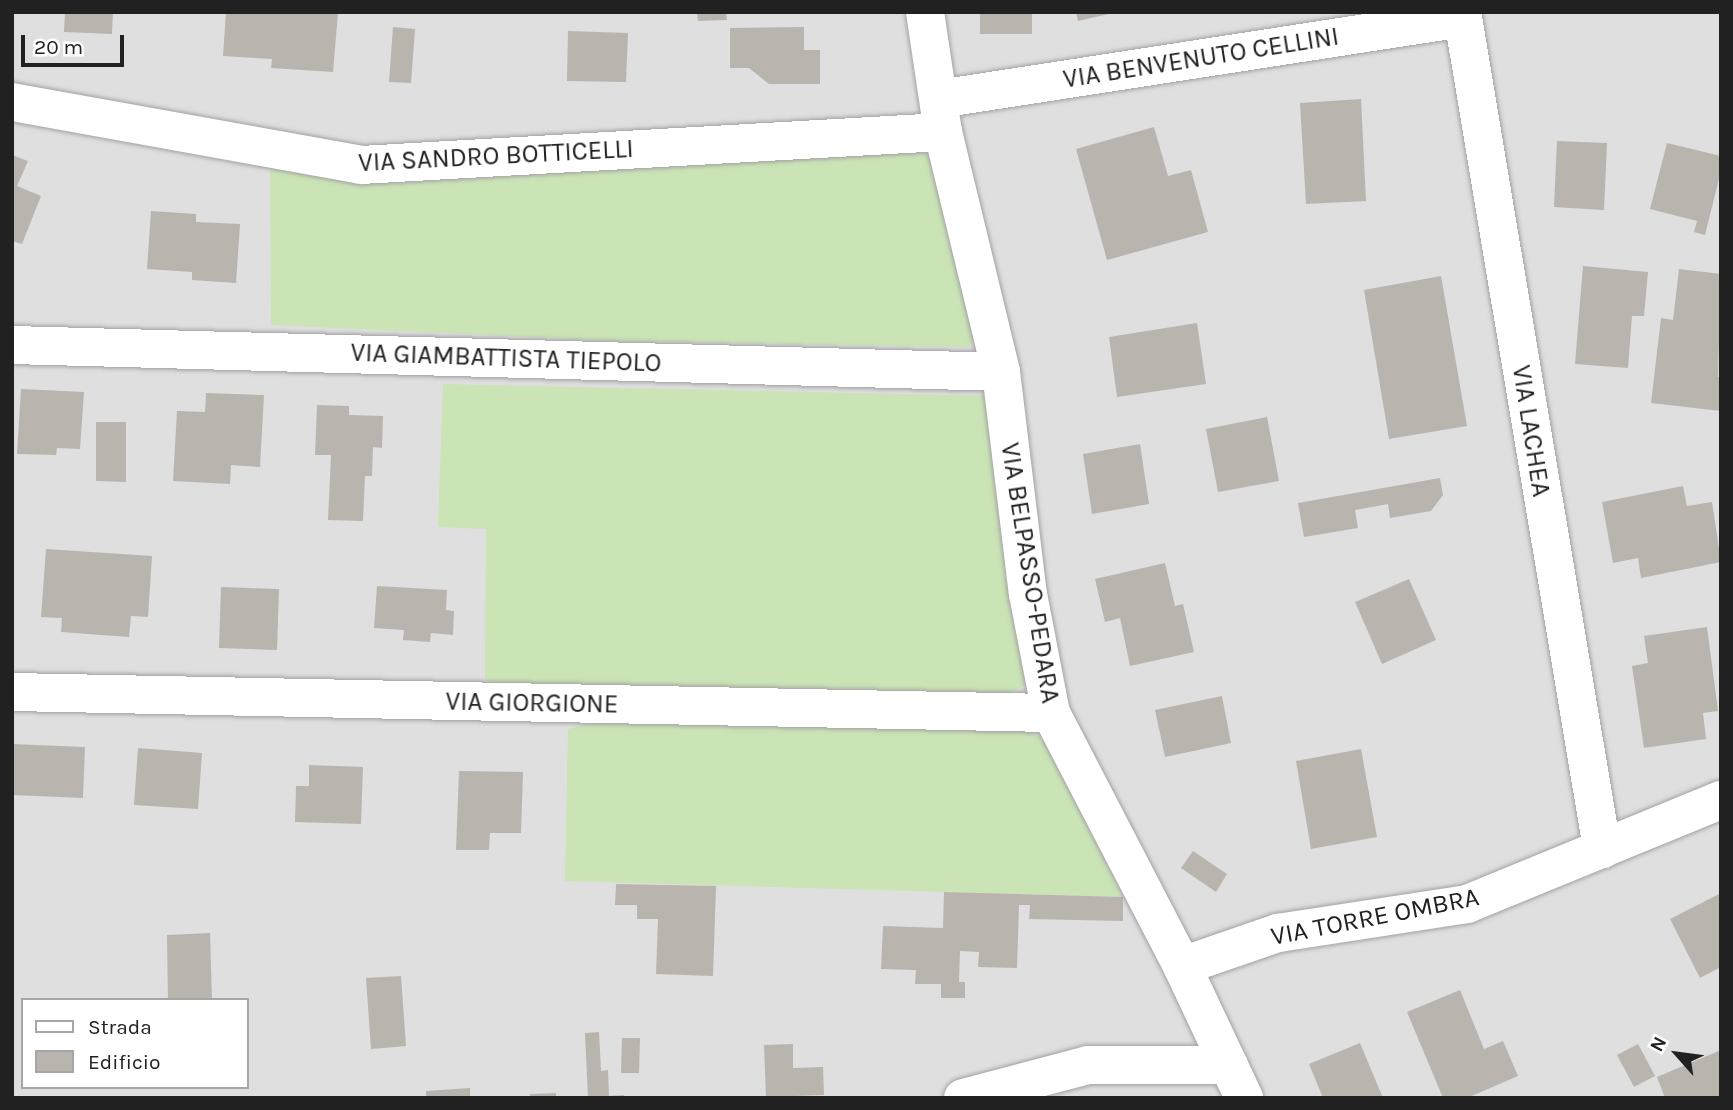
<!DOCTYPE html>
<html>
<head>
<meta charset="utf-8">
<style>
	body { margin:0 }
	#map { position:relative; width:1733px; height:1110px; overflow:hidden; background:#f1efe9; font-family:Karla,sans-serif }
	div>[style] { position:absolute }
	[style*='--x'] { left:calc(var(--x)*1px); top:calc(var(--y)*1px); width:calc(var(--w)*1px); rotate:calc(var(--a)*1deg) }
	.residential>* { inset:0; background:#dfdfdf }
	.grass>* { inset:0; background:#cae4b6 }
	.building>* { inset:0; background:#bab4af }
	.roads { filter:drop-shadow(0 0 2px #a2a2a2) drop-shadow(0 0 2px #a2a2a2) }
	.minor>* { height:38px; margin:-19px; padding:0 19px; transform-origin:19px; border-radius:19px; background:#fff }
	span { translate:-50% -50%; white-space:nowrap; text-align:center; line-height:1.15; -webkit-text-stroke:5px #fff; paint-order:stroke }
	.street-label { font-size:26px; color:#212121 }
	.frame { position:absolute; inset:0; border:14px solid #212121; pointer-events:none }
	.legend { position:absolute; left:21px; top:998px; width:228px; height:91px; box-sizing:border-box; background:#fff; border:2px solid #a6a6a6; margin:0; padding:9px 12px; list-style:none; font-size:21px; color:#212121 }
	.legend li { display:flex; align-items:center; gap:14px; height:35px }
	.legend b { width:35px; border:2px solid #a6a6a6 }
	.north { position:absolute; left:1642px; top:1019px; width:70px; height:70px; -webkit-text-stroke:5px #fff; paint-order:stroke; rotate:298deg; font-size:19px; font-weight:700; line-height:28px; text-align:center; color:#212121 }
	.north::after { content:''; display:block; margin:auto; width:24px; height:32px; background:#212121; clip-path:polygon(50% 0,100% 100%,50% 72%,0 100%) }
	.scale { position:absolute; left:21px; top:35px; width:103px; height:32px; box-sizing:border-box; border:4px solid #212121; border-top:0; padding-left:9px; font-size:21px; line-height:24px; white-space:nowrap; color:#212121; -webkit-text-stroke:5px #fff; paint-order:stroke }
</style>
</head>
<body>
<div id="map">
	<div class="residential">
		<div style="clip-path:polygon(evenodd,12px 12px,1721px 12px,1721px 1098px,12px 1098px,12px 12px,23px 1000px,247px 1000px,247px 1087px,23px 1087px,23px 1000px)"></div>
	</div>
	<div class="grass">
		<div style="clip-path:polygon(898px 149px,923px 152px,940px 163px,977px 333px,969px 347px,618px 341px,271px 325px,270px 163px,398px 183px)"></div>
		<div style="clip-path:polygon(443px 384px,990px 396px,1028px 684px,1003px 696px,492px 688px,485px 679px,486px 529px,438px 527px)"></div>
		<div style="clip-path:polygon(593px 723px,1028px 731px,1049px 742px,1123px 897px,565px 881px,568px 729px)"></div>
	</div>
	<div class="building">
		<div style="clip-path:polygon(65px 12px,113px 12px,112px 34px,64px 32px)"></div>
		<div style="clip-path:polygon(226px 12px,338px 13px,333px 72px,271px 68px,272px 59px,223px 56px)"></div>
		<div style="clip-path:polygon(697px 12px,726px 12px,727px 20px,698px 21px)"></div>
		<div style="clip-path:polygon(980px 12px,1032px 12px,1032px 34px,980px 34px)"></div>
		<div style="clip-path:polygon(1076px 12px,1113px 12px,1113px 13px,1078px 21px)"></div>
		<div style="clip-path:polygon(393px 27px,415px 29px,411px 83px,389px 82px)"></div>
		<div style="clip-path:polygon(804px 27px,804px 50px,820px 50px,820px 84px,769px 84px,749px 68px,730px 68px,730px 28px)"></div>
		<div style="clip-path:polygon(568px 31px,628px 33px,626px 82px,567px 81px)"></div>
		<div style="clip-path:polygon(1361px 99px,1366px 201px,1306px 204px,1300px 103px)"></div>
		<div style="clip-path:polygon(1154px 127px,1168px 176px,1191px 170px,1208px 232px,1107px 260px,1076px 149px)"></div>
		<div style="clip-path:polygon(1557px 141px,1607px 143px,1604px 210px,1554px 207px)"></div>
		<div style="clip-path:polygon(1667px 143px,1721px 156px,1721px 171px,1705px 235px,1694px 232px,1697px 221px,1650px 209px)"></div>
		<div style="clip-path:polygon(12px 155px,28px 161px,17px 186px,41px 196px,22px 244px,12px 241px)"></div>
		<div style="clip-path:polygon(151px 211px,196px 214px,196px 222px,240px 224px,236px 283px,192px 280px,192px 272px,147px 269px)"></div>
		<div style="clip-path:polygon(1583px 266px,1648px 272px,1644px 316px,1632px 316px,1628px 368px,1575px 364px)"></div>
		<div style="clip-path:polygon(1679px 269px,1721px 274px,1718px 377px,1721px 377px,1721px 411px,1651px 403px,1661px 318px,1673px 320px)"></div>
		<div style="clip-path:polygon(1441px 276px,1467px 426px,1389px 439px,1364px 290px)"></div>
		<div style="clip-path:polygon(1197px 323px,1206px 384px,1117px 397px,1109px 337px)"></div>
		<div style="clip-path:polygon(21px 389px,84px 392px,80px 449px,57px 448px,56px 455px,17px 454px)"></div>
		<div style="clip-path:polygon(206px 393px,264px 395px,260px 467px,231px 465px,230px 484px,173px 481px,177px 411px,205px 412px)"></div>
		<div style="clip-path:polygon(317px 405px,349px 406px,349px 415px,383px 416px,382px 448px,373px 447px,372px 476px,365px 476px,363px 521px,328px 520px,331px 455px,315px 455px)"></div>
		<div style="clip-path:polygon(1267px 417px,1279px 481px,1218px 492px,1206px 429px)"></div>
		<div style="clip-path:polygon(96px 422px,126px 422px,126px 482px,96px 481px)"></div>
		<div style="clip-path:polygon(1140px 444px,1149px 504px,1092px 514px,1083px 454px)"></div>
		<div style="clip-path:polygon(1440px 478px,1443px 495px,1431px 511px,1390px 518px,1388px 504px,1355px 510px,1358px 528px,1304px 537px,1298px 503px)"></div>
		<div style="clip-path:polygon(1683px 486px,1687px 506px,1712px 502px,1721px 562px,1641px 578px,1638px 558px,1613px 563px,1602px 502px)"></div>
		<div style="clip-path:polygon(46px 549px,152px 556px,148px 617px,131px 616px,129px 637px,61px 632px,62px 618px,41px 617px)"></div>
		<div style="clip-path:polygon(1165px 563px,1175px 606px,1183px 604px,1194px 652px,1130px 666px,1120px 618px,1105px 622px,1095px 579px)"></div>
		<div style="clip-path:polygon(1409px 579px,1436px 640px,1382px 664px,1355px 602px)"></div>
		<div style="clip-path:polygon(377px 586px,447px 590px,446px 610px,454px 611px,453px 635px,431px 633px,430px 642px,403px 640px,404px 630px,374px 628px)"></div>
		<div style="clip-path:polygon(221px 587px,279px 589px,277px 650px,219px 648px)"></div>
		<div style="clip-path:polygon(1707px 627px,1718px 711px,1703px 713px,1706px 739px,1644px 748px,1632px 666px,1648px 663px,1644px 636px)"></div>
		<div style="clip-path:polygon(1222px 696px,1231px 743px,1165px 757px,1155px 710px)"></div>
		<div style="clip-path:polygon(12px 744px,85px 747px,83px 798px,12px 795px)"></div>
		<div style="clip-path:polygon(138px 748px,202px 753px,198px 809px,134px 805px)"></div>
		<div style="clip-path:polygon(1361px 749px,1377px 837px,1311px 849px,1296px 761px)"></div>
		<div style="clip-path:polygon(309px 765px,363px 767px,361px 824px,295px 822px,296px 786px,309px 786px)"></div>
		<div style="clip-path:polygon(459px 771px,523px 772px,521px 833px,490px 833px,489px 850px,456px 850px)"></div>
		<div style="clip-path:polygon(1193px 851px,1227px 874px,1216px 892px,1181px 868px)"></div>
		<div style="clip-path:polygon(616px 884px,716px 886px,713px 976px,656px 974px,658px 919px,637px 919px,637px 905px,615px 905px)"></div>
		<div style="clip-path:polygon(944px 892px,1123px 897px,1123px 921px,1029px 919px,1030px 905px,1019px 905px,1017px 968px,978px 967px,979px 952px,960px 951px,959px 982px,965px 982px,965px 998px,941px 998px,941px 984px,915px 984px,916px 970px,881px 969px,883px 926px,943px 928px)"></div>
		<div style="clip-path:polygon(1721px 893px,1721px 967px,1700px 978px,1670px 919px)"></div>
		<div style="clip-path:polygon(210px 933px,212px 1000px,168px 1000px,167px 935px)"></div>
		<div style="clip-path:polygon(401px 976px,406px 1046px,371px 1049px,366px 978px)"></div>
		<div style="clip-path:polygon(1460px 990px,1484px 1049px,1503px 1041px,1518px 1076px,1467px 1098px,1443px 1098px,1407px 1012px)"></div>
		<div style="clip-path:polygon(599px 1032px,601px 1071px,608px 1070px,609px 1096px,624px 1095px,624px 1098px,588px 1098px,585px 1033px)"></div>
		<div style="clip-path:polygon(622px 1038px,640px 1038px,639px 1073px,621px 1073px)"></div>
		<div style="clip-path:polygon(1360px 1043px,1383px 1098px,1323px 1098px,1309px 1064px)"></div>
		<div style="clip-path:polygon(793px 1044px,793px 1068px,823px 1067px,824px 1095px,766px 1097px,764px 1045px)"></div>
		<div style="clip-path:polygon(1638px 1044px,1655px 1076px,1634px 1087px,1617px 1055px)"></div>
		<div style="clip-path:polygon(1721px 1050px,1721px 1098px,1665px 1098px,1657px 1077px)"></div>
		<div style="clip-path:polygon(470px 1088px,470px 1098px,426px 1098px,426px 1091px)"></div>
		<div style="clip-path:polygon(556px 1093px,556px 1098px,530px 1098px,530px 1094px)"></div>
	</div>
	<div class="roads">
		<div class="minor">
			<div style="--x:925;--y:12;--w:121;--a:81.5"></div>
			<div style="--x:943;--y:132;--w:247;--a:76.4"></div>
			<div style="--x:1001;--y:372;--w:224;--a:83.1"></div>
			<div style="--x:1028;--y:594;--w:121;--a:79.1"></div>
			<div style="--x:1051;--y:713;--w:285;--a:62.6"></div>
			<div style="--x:1182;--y:966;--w:146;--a:64.8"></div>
			<div style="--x:1462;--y:12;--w:849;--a:80.5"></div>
			<div style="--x:939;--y:99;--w:530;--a:-8.79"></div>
			<div style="--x:12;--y:102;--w:355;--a:10.2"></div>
			<div style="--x:361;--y:165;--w:583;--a:-3.25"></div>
			<div style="--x:12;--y:345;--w:989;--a:1.56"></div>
			<div style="--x:12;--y:692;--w:1039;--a:1.16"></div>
			<div style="--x:1182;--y:966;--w:102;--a:-19"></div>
			<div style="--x:1278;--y:933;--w:191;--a:-8.7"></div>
			<div style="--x:1467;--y:904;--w:274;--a:-22.3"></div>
			<div style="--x:963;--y:1098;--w:129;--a:-14.8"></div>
			<div style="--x:1088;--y:1065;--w:141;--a:0"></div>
		</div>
	</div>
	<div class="street-label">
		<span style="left:1201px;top:58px;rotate:-9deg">VIA BENVENUTO CELLINI</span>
		<span style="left:496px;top:156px;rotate:-3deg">VIA SANDRO BOTTICELLI</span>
		<span style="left:506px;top:358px;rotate:2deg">VIA GIAMBATTISTA TIEPOLO</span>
		<span style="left:1531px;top:431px;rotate:81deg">VIA LACHEA</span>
		<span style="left:1030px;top:573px;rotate:81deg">VIA BELPASSO-PEDARA</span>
		<span style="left:532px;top:703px;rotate:1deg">VIA GIORGIONE</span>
		<span style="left:1375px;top:917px;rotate:-11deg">VIA TORRE OMBRA</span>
	</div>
	<div class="frame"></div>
	<ul class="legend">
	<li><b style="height:9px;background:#fff"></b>Strada</li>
	<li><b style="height:19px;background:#bab4af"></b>Edificio</li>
	</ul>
	<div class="north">N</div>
	<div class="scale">20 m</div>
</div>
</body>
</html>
